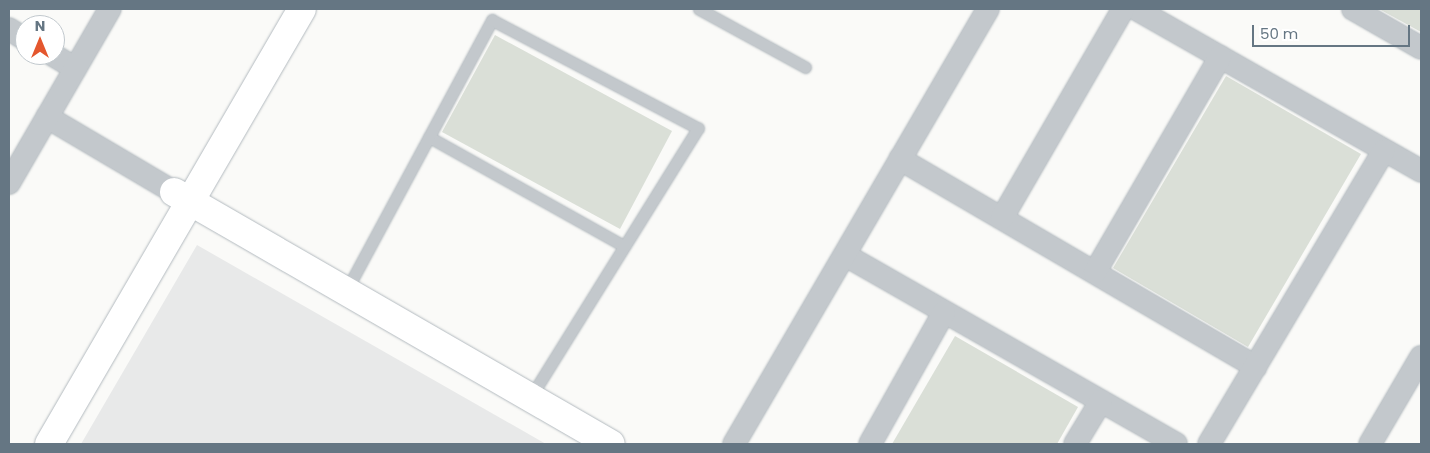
<!DOCTYPE html>
<html>
<head>
<meta charset="utf-8">
<style>
	body { margin:0 }
	#map { position:relative; width:1430px; height:453px; overflow:hidden; background:#fafaf8; font-family:Poppins,sans-serif }
	div>[style] { position:absolute }
	[style*='--x'] { left:calc(var(--x)*1px); top:calc(var(--y)*1px); width:calc(var(--w)*1px); rotate:calc(var(--a)*1deg) }
	.built>* { inset:0; background:#e8e9e9 }
	.green>* { inset:0; background:#dadfd7 }
	.roads { filter:drop-shadow(0 0 1px #b3babf) drop-shadow(0 0 1px #b3babf) }
	.lane>* { height:11px; margin:-5.5px; padding:0 5.5px; transform-origin:5.5px; border-radius:5.5px; background:#c3c8cc }
	.street>* { height:22px; margin:-11px; padding:0 11px; transform-origin:11px; border-radius:11px; background:#c3c8cc }
	.secondary>* { height:28px; margin:-14px; padding:0 14px; transform-origin:14px; border-radius:14px; background:#fff }
	span { translate:-50% -50%; white-space:nowrap; text-align:center; line-height:1.15; -webkit-text-stroke:5px #fff; paint-order:stroke }
	.frame { position:absolute; inset:0; border:10px solid #657683; pointer-events:none }
	.north { position:absolute; left:15px; top:15px; width:50px; height:50px; box-sizing:border-box; background:#fff; border:1px solid #c1c8cd; border-radius:50%; rotate:0deg; font-size:14px; font-weight:700; line-height:20px; text-align:center; color:#657683 }
	.north::after { content:''; display:block; margin:auto; width:18px; height:22px; background:#e4572e; clip-path:polygon(50% 0,100% 100%,50% 72%,0 100%) }
	.scale { position:absolute; left:1252px; top:25px; width:158px; height:22px; box-sizing:border-box; border:2px solid #657683; border-top:0; padding-left:6px; font-size:15px; line-height:18px; white-space:nowrap; color:#657683; -webkit-text-stroke:4px #fff; paint-order:stroke }
</style>
</head>
<body>
<div id="map">
	<div class="built">
		<div style="clip-path:polygon(197px 245px,546px 444px,81px 444px)"></div>
	</div>
	<div class="green">
		<div style="clip-path:polygon(1379px 9px,1421px 9px,1421px 32px)"></div>
		<div style="clip-path:polygon(495px 35px,672px 131px,620px 229px,442px 132px)"></div>
		<div style="clip-path:polygon(1226px 76px,1361px 154px,1248px 347px,1113px 268px)"></div>
		<div style="clip-path:polygon(955px 336px,1078px 407px,1057px 444px,892px 444px)"></div>
	</div>
	<div class="roads">
		<div class="lane">
			<div style="--x:699;--y:9;--w:121;--a:28.7"></div>
			<div style="--x:429;--y:137;--w:223;--a:29.2"></div>
			<div style="--x:346;--y:291;--w:308;--a:-61.7"></div>
			<div style="--x:492;--y:20;--w:233;--a:27.7"></div>
			<div style="--x:698;--y:128;--w:318;--a:121.9"></div>
		</div>
		<div class="street">
			<div style="--x:1136;--y:9;--w:328;--a:29.6"></div>
			<div style="--x:1353;--y:9;--w:78;--a:29.8"></div>
			<div style="--x:9;--y:29;--w:19;--a:32"></div>
			<div style="--x:53;--y:55;--w:26;--a:31"></div>
			<div style="--x:47;--y:117;--w:147;--a:30.6"></div>
			<div style="--x:900;--y:159;--w:412;--a:30.3"></div>
			<div style="--x:9;--y:183;--w:201;--a:-59.9"></div>
			<div style="--x:1002;--y:218;--w:241;--a:-59.9"></div>
			<div style="--x:845;--y:255;--w:381;--a:29.7"></div>
			<div style="--x:1095;--y:272;--w:249;--a:-59.8"></div>
			<div style="--x:734;--y:444;--w:504;--a:-59.72"></div>
			<div style="--x:870;--y:444;--w:151;--a:-60.7"></div>
			<div style="--x:1075;--y:444;--w:50;--a:-58.8"></div>
			<div style="--x:1209;--y:444;--w:341;--a:-59.2"></div>
			<div style="--x:1370;--y:444;--w:101;--a:-59.6"></div>
		</div>
		<div class="secondary">
			<div style="--x:174;--y:192;--w:504;--a:29.97"></div>
			<div style="--x:49;--y:444;--w:503;--a:-59.82"></div>
		</div>
	</div>
	<div class="frame"></div>
	<div class="north">N</div>
	<div class="scale">50 m</div>
</div>
</body>
</html>
